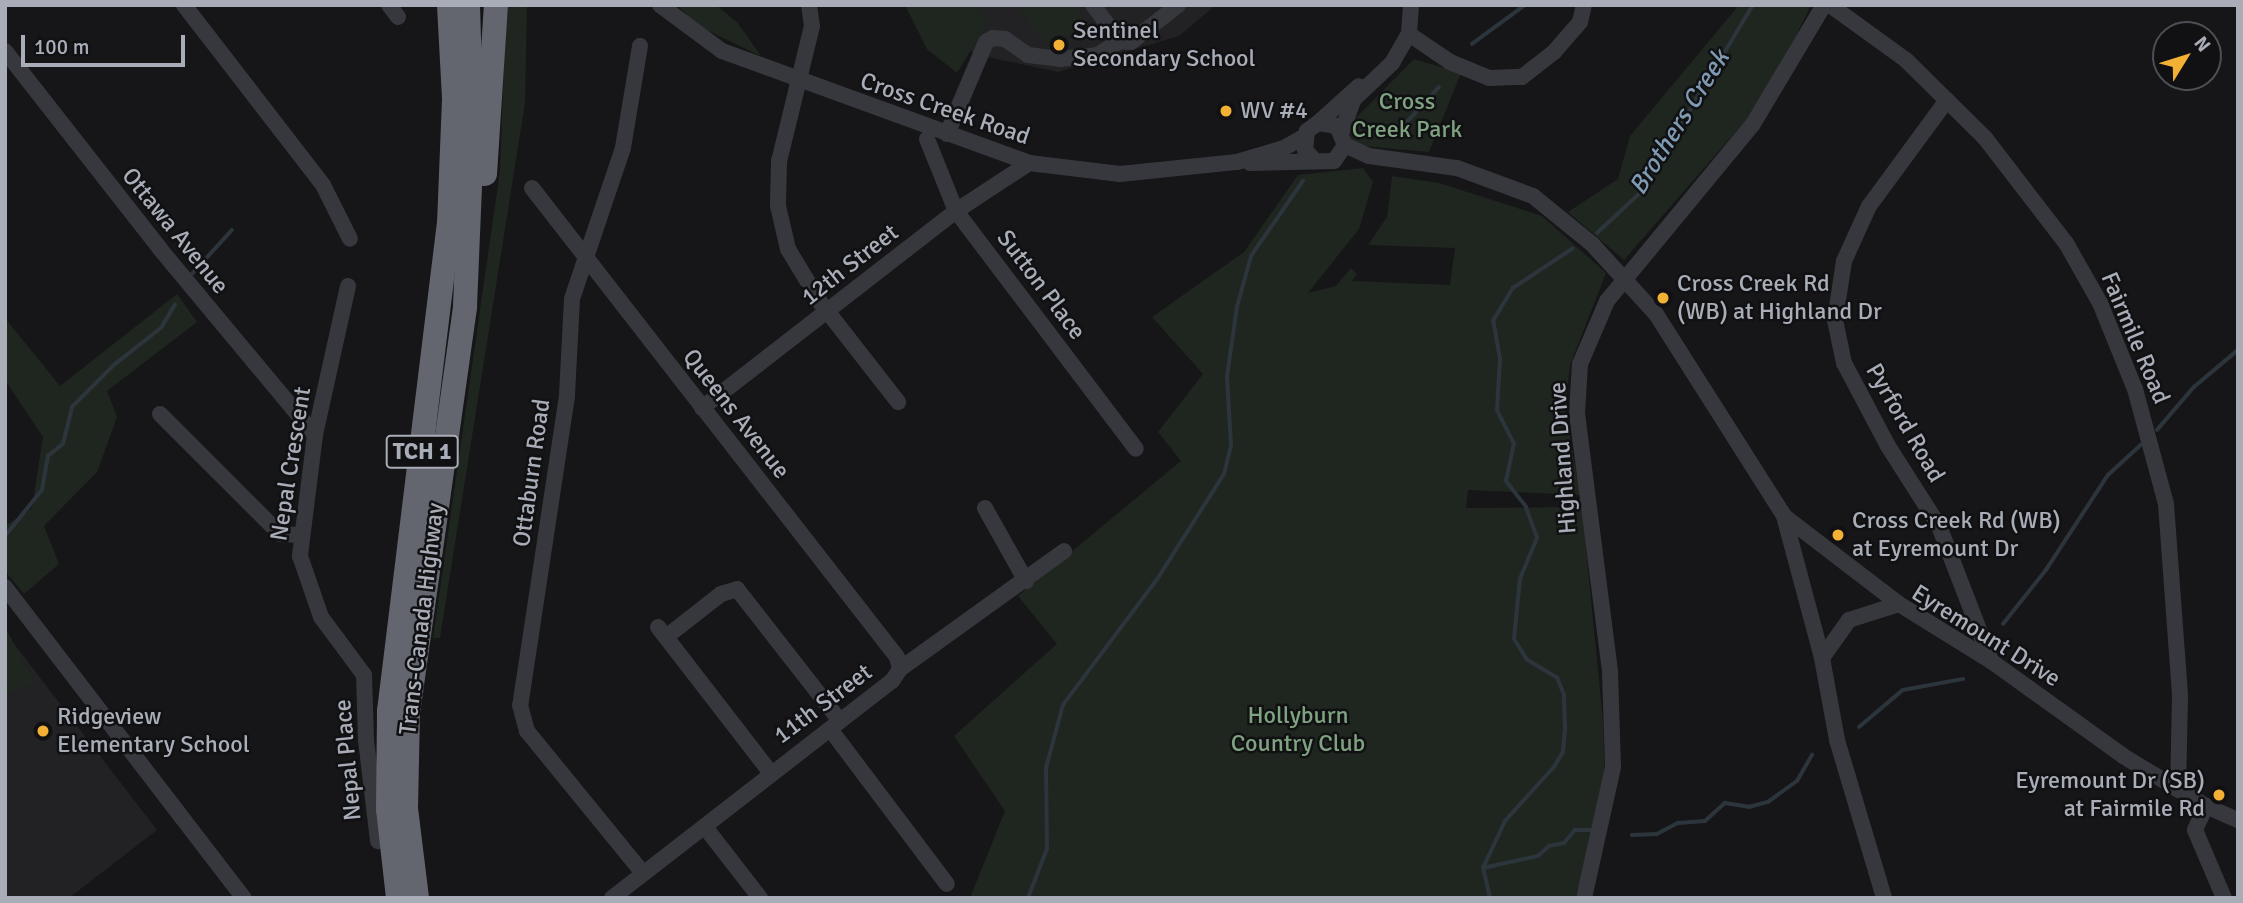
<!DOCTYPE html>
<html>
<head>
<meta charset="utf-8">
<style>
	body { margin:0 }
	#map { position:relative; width:2243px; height:903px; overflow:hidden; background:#161618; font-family:Signika,sans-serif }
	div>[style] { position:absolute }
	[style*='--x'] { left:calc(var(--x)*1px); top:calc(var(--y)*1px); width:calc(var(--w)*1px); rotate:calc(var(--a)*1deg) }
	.built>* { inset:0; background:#222225 }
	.green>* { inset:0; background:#1e261f }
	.stream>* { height:3.5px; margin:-1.75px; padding:0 1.75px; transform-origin:1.75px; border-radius:1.75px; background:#2c353c }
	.minor>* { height:16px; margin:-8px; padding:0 8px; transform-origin:8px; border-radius:8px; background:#37383d }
	.highway>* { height:24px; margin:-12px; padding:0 12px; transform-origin:12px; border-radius:12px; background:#63666e }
	.dots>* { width:19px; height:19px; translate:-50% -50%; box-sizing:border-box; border:4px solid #111113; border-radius:50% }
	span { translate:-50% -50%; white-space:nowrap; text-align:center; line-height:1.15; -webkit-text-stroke:5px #111113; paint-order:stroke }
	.shield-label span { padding:2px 5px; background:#111113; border:2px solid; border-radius:5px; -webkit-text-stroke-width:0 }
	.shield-label { font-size:23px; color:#a8adb8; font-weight:700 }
	.poi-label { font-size:24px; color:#a8adb8 }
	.left { translate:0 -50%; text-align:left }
	.right { translate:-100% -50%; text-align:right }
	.park-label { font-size:24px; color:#7fa381 }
	.street-label { font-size:24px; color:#a8adb8 }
	.water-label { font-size:26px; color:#7f9bb3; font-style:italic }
	.frame { position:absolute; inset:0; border:7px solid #a8adb8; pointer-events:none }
	.north { position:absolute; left:2152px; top:21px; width:70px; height:70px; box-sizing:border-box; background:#111113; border:2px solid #4d4f55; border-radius:50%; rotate:52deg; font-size:19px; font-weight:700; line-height:28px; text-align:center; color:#a8adb8 }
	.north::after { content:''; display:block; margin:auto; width:24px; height:32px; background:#f2b134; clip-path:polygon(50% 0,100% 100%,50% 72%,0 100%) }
	.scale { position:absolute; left:21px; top:35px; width:164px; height:32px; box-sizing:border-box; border:4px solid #a8adb8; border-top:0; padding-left:9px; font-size:21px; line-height:24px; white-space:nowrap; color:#a8adb8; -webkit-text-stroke:5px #111113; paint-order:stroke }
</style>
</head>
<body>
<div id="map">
	<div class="built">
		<div style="clip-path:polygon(950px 5px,1216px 5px,1179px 36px,1058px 72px,973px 54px)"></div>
		<div style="clip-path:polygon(5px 632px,157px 830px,69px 898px,5px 898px)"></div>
	</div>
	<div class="green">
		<div style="clip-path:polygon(506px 5px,527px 5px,525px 103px,440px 638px,433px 638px,500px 171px)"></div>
		<div style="clip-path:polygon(677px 5px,716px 5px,737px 22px,761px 56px,698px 26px)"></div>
		<div style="clip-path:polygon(905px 5px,973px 5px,989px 21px,957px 73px,927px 49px)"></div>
		<div style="clip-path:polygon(1016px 5px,1073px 5px,1086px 23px,1050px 50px)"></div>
		<div style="clip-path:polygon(1739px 5px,1811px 5px,1789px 51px,1746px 120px,1624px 260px,1568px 212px,1618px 179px,1630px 136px)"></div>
		<div style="clip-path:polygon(1414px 59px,1461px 73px,1429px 152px,1353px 145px,1348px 126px)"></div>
		<div style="clip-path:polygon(1363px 168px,1373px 182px,1359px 229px,1308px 293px,1336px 286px,1351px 268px,1357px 274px,1352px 281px,1450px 285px,1455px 248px,1368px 245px,1387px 217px,1392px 176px,1439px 183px,1542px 216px,1606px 273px,1570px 365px,1565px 408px,1580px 495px,1468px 490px,1466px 508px,1582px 507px,1603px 721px,1605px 793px,1575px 898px,970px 898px,1005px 811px,954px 736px,1057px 644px,1018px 596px,1181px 461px,1158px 432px,1203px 374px,1152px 317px,1244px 252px,1298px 175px)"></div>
		<div style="clip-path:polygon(177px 294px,197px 322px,107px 391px,117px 417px,97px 472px,44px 526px,59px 564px,24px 594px,5px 571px,5px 526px,32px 508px,43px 437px,5px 380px,5px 318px,60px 386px)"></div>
		<div style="clip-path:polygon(5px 627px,35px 683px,5px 695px)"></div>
	</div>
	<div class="stream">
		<div style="--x:1472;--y:44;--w:66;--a:-36.3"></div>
		<div style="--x:1359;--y:137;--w:50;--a:-17.4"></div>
		<div style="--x:1407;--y:122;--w:47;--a:-47.6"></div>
		<div style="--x:1597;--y:233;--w:59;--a:-42.9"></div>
		<div style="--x:1640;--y:193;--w:219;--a:-59"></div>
		<div style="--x:192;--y:274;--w:59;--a:-47.7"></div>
		<div style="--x:2157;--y:430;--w:57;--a:-49.3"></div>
		<div style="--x:2194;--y:387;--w:57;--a:-40.1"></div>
		<div style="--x:5;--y:536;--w:59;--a:-51.2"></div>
		<div style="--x:42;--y:490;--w:35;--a:-80"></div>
		<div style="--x:48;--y:456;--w:19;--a:-39"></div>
		<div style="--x:63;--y:444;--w:38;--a:-76"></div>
		<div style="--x:72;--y:407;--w:59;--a:-45"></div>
		<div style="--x:114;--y:365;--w:60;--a:-38.2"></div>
		<div style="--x:161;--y:328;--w:27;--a:-59"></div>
		<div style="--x:2003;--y:624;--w:69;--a:-51.5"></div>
		<div style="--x:2046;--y:570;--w:113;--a:-56.9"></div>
		<div style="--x:2108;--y:475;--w:49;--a:-42.5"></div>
		<div style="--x:1859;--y:727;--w:57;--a:-40.1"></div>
		<div style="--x:1903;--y:690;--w:61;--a:-10.4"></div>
		<div style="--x:1632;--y:835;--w:25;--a:-2"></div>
		<div style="--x:1657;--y:834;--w:24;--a:-28"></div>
		<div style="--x:1678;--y:823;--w:27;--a:-4"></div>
		<div style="--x:1705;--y:821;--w:27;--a:-42"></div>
		<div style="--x:1725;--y:803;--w:24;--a:9"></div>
		<div style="--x:1749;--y:807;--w:20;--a:-15"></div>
		<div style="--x:1768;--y:802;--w:36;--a:-36"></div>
		<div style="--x:1797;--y:781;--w:30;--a:-60"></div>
		<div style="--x:1483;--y:868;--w:56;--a:-12.3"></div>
		<div style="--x:1538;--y:856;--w:15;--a:-42"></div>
		<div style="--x:1549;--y:846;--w:15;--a:-11"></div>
		<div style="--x:1564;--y:843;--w:17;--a:-50"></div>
		<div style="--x:1575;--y:830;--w:16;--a:0"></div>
		<div style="--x:1028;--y:898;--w:53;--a:-68.8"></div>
		<div style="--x:1047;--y:849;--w:81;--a:-90.7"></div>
		<div style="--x:1046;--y:768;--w:65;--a:-74.9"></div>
		<div style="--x:1063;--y:705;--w:159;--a:-53.2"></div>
		<div style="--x:1158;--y:578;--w:123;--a:-57.6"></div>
		<div style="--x:1224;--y:474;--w:29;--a:-76"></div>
		<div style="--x:1231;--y:446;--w:69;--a:-93.3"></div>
		<div style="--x:1227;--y:377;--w:71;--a:-81.9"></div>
		<div style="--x:1237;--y:307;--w:53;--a:-74.6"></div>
		<div style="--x:1251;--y:256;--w:91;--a:-55.3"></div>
		<div style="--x:1490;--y:898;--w:31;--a:-103"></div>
		<div style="--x:1483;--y:868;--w:52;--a:-64.9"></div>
		<div style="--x:1505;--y:821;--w:73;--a:-47.8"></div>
		<div style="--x:1554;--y:767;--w:17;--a:-59"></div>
		<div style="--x:1563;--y:752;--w:25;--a:-85"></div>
		<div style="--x:1565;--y:727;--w:32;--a:-92"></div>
		<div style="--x:1564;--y:695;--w:18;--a:-112"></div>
		<div style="--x:1557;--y:678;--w:35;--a:-149"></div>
		<div style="--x:1527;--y:660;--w:25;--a:-122"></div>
		<div style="--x:1514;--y:639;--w:60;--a:-84.3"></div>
		<div style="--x:1520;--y:579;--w:44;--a:-67.5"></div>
		<div style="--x:1537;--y:538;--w:33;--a:-110"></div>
		<div style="--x:1526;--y:507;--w:33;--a:-128"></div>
		<div style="--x:1506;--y:481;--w:38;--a:-78"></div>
		<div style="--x:1514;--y:444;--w:38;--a:-117"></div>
		<div style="--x:1497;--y:410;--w:51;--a:-86.6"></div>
		<div style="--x:1500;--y:359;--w:39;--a:-100"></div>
		<div style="--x:1493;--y:321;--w:39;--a:-59"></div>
		<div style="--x:1513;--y:288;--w:71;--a:-33.5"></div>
	</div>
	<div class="minor">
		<div style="--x:184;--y:5;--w:227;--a:52.3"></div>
		<div style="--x:323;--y:185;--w:60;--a:63.4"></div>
		<div style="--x:389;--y:5;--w:15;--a:53"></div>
		<div style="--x:660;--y:5;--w:77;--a:36.6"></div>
		<div style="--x:722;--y:51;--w:327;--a:20"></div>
		<div style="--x:1029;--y:163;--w:92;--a:6.9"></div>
		<div style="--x:1120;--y:174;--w:118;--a:-5.9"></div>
		<div style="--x:1237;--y:162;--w:49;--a:-16.6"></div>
		<div style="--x:1284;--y:148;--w:23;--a:-29"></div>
		<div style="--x:809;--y:5;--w:21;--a:82"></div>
		<div style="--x:812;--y:26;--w:139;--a:103.7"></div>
		<div style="--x:779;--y:161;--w:45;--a:91.3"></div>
		<div style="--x:778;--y:206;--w:44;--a:76.9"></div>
		<div style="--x:788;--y:249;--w:62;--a:58.9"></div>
		<div style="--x:820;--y:302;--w:127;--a:52"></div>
		<div style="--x:1093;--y:5;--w:45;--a:53.1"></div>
		<div style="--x:1120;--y:41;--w:11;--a:5"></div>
		<div style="--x:1131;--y:42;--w:60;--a:-38.2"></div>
		<div style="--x:1830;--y:5;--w:94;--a:35.9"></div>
		<div style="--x:1906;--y:60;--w:111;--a:44.6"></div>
		<div style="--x:1985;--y:138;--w:133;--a:52.4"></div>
		<div style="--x:2066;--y:243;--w:69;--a:60.5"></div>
		<div style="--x:2100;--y:303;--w:93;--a:67.9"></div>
		<div style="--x:2135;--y:389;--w:119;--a:74.9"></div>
		<div style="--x:2166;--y:504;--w:193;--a:85.8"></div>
		<div style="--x:2180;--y:696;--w:94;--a:91.2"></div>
		<div style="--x:1409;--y:34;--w:50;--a:34.3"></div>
		<div style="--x:1450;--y:62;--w:42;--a:22.3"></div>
		<div style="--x:1489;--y:78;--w:33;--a:-2"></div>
		<div style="--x:1522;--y:77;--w:41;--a:-38"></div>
		<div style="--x:1554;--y:52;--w:40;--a:-49"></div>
		<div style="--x:1580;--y:22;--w:17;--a:-77"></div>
		<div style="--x:640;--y:46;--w:103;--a:99.5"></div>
		<div style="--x:623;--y:148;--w:159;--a:108.7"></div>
		<div style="--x:572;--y:299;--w:97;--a:93"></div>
		<div style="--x:567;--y:396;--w:313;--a:98.6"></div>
		<div style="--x:520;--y:705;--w:27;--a:75"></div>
		<div style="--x:527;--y:731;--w:183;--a:50.8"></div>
		<div style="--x:5;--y:51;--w:251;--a:51.9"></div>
		<div style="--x:160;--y:249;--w:242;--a:50.2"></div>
		<div style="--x:1947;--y:100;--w:132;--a:126.3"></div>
		<div style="--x:1869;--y:206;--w:60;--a:114.4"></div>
		<div style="--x:1844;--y:261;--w:60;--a:98.7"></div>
		<div style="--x:1835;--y:320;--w:44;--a:78.2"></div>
		<div style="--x:1844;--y:363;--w:94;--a:62.1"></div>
		<div style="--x:1888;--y:446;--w:95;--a:57.5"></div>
		<div style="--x:1939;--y:526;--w:145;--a:68.9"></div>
		<div style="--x:1318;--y:123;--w:55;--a:-42.1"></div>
		<div style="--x:1342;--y:131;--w:33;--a:-70"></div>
		<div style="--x:1353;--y:100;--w:54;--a:-43.5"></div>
		<div style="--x:1392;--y:63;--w:34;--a:-60"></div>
		<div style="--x:1409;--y:34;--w:29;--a:-86"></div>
		<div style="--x:947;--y:134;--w:100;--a:-67"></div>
		<div style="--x:986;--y:42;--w:8;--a:-30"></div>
		<div style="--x:993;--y:38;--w:12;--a:5"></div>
		<div style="--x:1005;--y:39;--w:28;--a:35"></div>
		<div style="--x:1028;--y:55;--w:32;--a:7"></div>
		<div style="--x:1060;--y:59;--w:37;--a:-6"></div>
		<div style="--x:1097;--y:55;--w:27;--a:-31"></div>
		<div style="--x:927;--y:139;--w:78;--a:68.1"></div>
		<div style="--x:956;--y:211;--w:298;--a:52.9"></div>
		<div style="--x:1345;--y:145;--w:26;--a:25"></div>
		<div style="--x:1369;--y:156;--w:89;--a:7.8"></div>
		<div style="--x:1457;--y:168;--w:81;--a:20.2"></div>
		<div style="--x:1533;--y:196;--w:76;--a:39.1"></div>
		<div style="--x:1592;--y:244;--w:95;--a:47.6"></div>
		<div style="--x:1656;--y:314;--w:239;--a:57.6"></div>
		<div style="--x:1784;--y:516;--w:147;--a:75"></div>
		<div style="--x:1822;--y:658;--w:83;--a:79.6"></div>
		<div style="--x:1837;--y:740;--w:165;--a:73.4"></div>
		<div style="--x:1250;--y:163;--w:84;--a:-1.4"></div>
		<div style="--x:1334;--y:161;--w:19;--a:-55"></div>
		<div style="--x:1345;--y:145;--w:21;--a:-113"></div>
		<div style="--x:1337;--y:126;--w:19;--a:-171"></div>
		<div style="--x:1318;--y:123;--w:14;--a:144"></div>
		<div style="--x:1307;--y:131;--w:19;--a:96"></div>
		<div style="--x:1305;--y:150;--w:13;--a:48"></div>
		<div style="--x:532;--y:188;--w:594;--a:52.11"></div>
		<div style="--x:897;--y:657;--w:12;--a:76"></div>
		<div style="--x:348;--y:286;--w:153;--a:102.5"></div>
		<div style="--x:315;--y:435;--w:122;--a:97.1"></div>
		<div style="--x:300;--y:556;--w:65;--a:71"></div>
		<div style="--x:321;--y:617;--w:72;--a:53.4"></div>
		<div style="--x:364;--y:675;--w:65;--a:88.2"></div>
		<div style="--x:366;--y:740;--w:102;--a:83.2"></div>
		<div style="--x:702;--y:408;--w:321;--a:-37.8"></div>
		<div style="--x:956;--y:211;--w:87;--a:-33.3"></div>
		<div style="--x:160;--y:414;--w:170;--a:45"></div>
		<div style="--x:280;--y:534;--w:19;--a:3"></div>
		<div style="--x:985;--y:508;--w:84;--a:60.7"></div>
		<div style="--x:1784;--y:516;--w:145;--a:37.4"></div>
		<div style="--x:1899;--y:604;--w:108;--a:31.8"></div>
		<div style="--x:1991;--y:661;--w:163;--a:35.7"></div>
		<div style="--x:2123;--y:756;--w:97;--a:31.1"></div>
		<div style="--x:2206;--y:806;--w:35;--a:24"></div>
		<div style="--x:5;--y:587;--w:392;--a:52.5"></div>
		<div style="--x:658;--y:627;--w:185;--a:52.3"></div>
		<div style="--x:666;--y:637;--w:70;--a:-38"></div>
		<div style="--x:721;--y:594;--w:17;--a:-17"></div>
		<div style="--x:737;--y:589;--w:167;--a:52"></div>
		<div style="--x:1822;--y:658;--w:47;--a:-54.6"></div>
		<div style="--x:1849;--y:620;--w:52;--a:-17.7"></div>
		<div style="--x:830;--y:729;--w:194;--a:53"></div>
		<div style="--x:2206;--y:806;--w:26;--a:115"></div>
		<div style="--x:2195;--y:830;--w:74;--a:66.9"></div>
		<div style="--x:705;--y:827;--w:90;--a:52.2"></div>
		<div style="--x:612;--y:898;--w:354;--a:-37.8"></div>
		<div style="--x:892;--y:681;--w:14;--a:-56"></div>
		<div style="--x:900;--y:669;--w:202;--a:-35.7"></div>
		<div style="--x:1584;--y:898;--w:134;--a:-77.5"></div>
		<div style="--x:1613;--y:767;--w:96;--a:-91.8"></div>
		<div style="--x:1610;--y:671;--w:260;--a:-97.3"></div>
		<div style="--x:1577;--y:413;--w:49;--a:-86.5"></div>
		<div style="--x:1580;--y:364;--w:69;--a:-66.8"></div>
		<div style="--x:1607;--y:301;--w:229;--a:-50.5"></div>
		<div style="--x:1753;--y:124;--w:139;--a:-59.2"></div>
	</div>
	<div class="highway">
		<div style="--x:485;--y:174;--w:169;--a:-86.3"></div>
		<div style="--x:398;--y:898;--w:90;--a:-96.4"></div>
		<div style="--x:388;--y:809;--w:98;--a:-89.4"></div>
		<div style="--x:389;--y:711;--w:491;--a:-83"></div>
		<div style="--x:449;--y:224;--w:126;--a:-87.7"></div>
		<div style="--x:454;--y:98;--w:93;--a:-93.1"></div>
		<div style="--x:417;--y:898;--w:91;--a:-97"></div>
		<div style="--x:406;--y:808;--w:95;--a:-88.8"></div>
		<div style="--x:408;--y:713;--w:411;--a:-82"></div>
		<div style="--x:465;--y:306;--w:166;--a:-87.6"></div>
		<div style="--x:472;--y:140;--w:135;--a:-91.7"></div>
	</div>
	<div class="dots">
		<div style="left:1059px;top:45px;background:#f2b134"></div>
		<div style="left:1226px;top:111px;background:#f2b134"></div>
		<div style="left:1663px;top:298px;background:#f2b134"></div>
		<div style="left:1838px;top:535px;background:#f2b134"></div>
		<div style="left:43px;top:731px;background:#f2b134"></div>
		<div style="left:2219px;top:795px;background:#f2b134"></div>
	</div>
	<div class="shield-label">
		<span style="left:422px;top:452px">TCH 1</span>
	</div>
	<div class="poi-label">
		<span class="left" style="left:1073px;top:45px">Sentinel<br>Secondary School</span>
		<span class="left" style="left:1240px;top:111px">WV #4</span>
		<span class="left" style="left:1677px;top:298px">Cross Creek Rd<br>(WB) at Highland Dr</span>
		<span class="left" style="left:1852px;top:535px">Cross Creek Rd (WB)<br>at Eyremount Dr</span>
		<span class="left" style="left:57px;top:731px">Ridgeview<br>Elementary School</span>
		<span class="right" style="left:2205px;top:795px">Eyremount Dr (SB)<br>at Fairmile Rd</span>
	</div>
	<div class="park-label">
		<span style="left:1407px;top:116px">Cross<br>Creek Park</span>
		<span style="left:1298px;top:730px">Hollyburn<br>Country Club</span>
	</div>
	<div class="street-label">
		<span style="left:945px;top:109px;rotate:19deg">Cross Creek Road</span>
		<span style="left:175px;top:231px;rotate:51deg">Ottawa Avenue</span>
		<span style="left:850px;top:265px;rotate:-38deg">12th Street</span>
		<span style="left:1041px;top:285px;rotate:53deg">Sutton Place</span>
		<span style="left:2135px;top:338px;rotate:67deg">Fairmile Road</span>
		<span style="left:736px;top:414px;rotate:52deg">Queens Avenue</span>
		<span style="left:1905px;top:423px;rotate:60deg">Pyrford Road</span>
		<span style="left:1563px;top:458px;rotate:-94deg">Highland Drive</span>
		<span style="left:291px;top:464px;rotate:-81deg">Nepal Crescent</span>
		<span style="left:532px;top:473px;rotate:-82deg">Ottaburn Road</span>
		<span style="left:422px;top:619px;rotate:-83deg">Trans-Canada Highway</span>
		<span style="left:1986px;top:636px;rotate:32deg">Eyremount Drive</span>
		<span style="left:823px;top:704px;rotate:-37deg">11th Street</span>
		<span style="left:348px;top:760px;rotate:-95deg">Nepal Place</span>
	</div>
	<div class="water-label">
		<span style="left:1680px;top:123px;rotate:-58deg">Brothers Creek</span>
	</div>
	<div class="frame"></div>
	<div class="north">N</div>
	<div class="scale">100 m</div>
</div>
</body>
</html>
